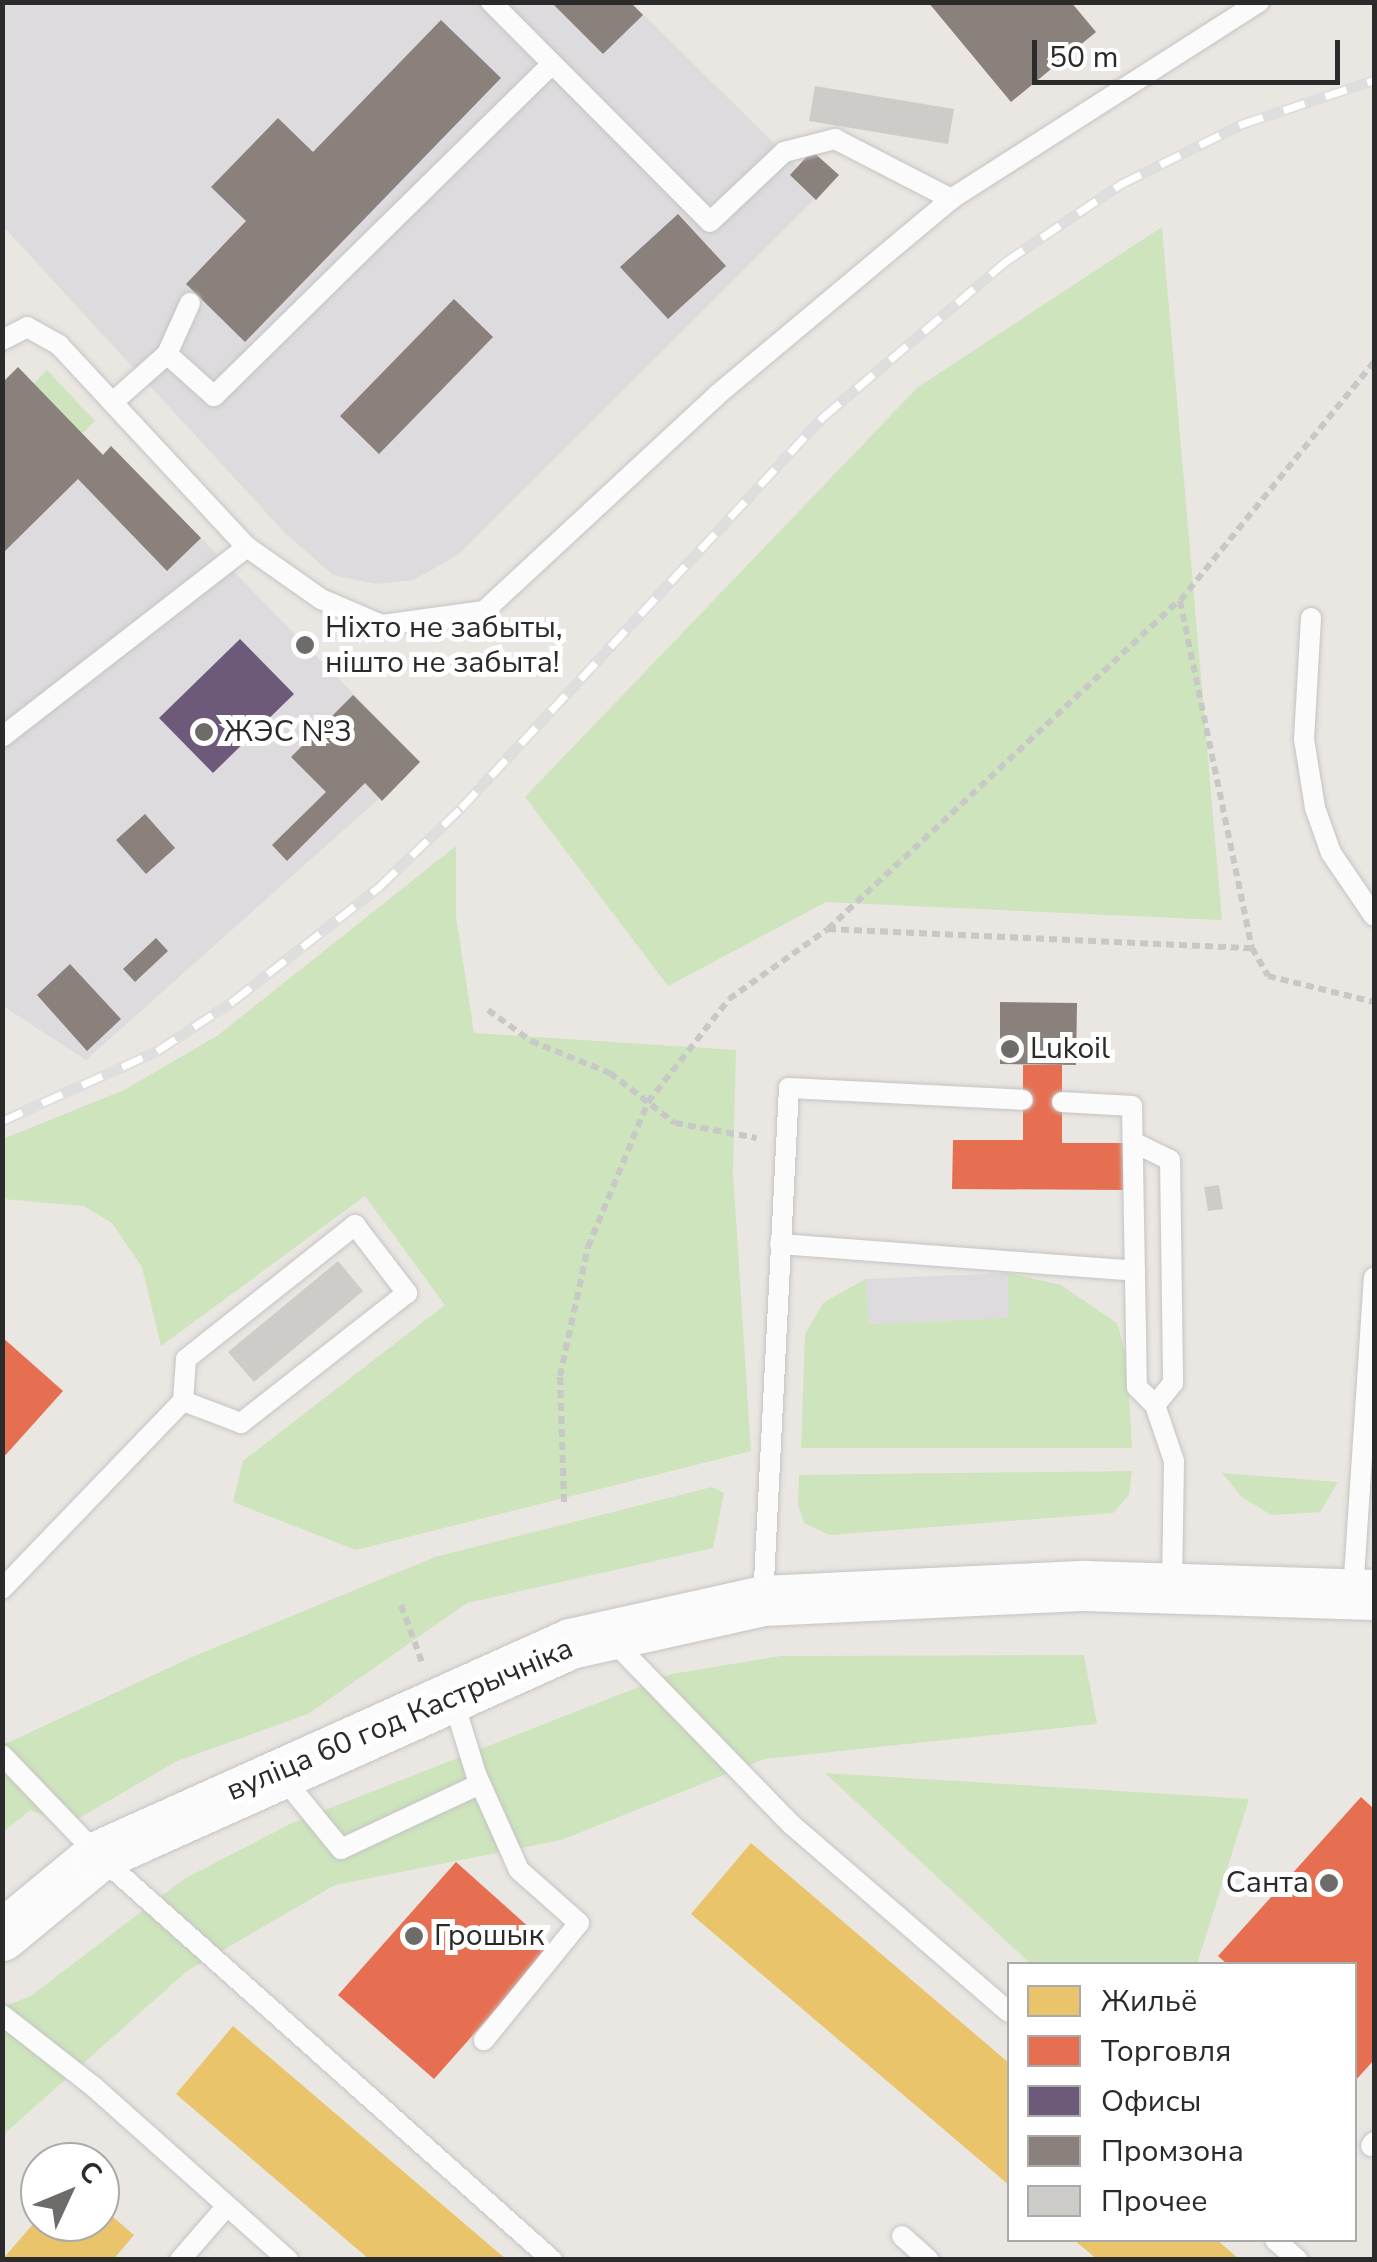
<!DOCTYPE html>
<html>
<head>
<meta charset="utf-8">
<style>
	body { margin:0 }
	#map { position:relative; width:1377px; height:2262px; overflow:hidden; background:#eae6e2; font-family:"Nunito Sans",sans-serif }
	div>[style] { position:absolute }
	[style*='--x'] { left:calc(var(--x)*1px); top:calc(var(--y)*1px); width:calc(var(--w)*1px); rotate:calc(var(--a)*1deg) }
	.industrial>* { inset:0; background:#dddbdd }
	.green>* { inset:0; background:#cde4bc }
	.homes>* { inset:0; background:#e9c46a }
	.shops>* { inset:0; background:#e76f51 }
	.offices>* { inset:0; background:#6d597a }
	.industry>* { inset:0; background:#8a817c }
	.building>* { inset:0; background:#ceccc9 }
	.path>* { height:6px; margin-top:-3px; transform-origin:0; background:repeating-linear-gradient(90deg,#c8c8c7 0 8px,transparent 0 13px) }
	.roads { filter:drop-shadow(0 0 2px #c5c4c4) drop-shadow(0 0 2px #c5c4c4) }
	.service>* { height:20px; margin:-10px; padding:0 10px; transform-origin:10px; border-radius:10px; background:#fcfbfb }
	.tertiary>* { height:50px; margin:-25px; padding:0 25px; transform-origin:25px; border-radius:25px; background:#fcfbfb }
	.rail>* { height:11px; margin-top:-5.5px; transform-origin:0; background:repeating-linear-gradient(90deg,#fff 0 22px,#dededf 0 44px); box-sizing:border-box; border-block:2px solid #dededf }
	.dots>* { width:28px; height:28px; translate:-50% -50%; box-sizing:border-box; border:5px solid #fff; border-radius:50% }
	span { translate:-50% -50%; white-space:nowrap; text-align:center; line-height:1.15; -webkit-text-stroke:10px #fff; paint-order:stroke }
	.poi-label { font-size:30px; color:#2b2b2b }
	.left { translate:0 -50%; text-align:left }
	.right { translate:-100% -50%; text-align:right }
	.street-label { font-size:30px; color:#2b2b2b }
	.frame { position:absolute; inset:0; border:5px solid #2b2b2b; pointer-events:none }
	.legend { position:absolute; left:1007px; top:1962px; width:350px; height:280px; box-sizing:border-box; background:#fff; border:2px solid #aaa; margin:0; padding:12px 18px; list-style:none; font-size:30px; color:#2b2b2b }
	.legend li { display:flex; align-items:center; gap:20px; height:50px }
	.legend b { width:50px; border:2px solid #aaa }
	.north { position:absolute; left:20px; top:2142px; width:100px; height:100px; box-sizing:border-box; background:#fff; border:2px solid #aaa; border-radius:50%; rotate:46deg; font-size:28px; font-weight:700; line-height:40px; text-align:center; color:#2b2b2b }
	.north::after { content:''; display:block; margin:auto; width:35px; height:45px; background:#6e6c6b; clip-path:polygon(50% 0,100% 100%,50% 72%,0 100%) }
	.scale { position:absolute; left:1032px; top:40px; width:308px; height:45px; box-sizing:border-box; border:5px solid #2b2b2b; border-top:0; padding-left:12px; font-size:30px; line-height:35px; white-space:nowrap; color:#2b2b2b; -webkit-text-stroke:8px #fff; paint-order:stroke }
</style>
</head>
<body>
<div id="map">
	<div class="industrial">
		<div style="clip-path:polygon(2px 3px,632px 3px,797px 166px,812px 151px,839px 175px,458px 555px,413px 580px,376px 584px,333px 575px,285px 533px,3px 226px)"></div>
		<div style="clip-path:polygon(48px 399px,103px 454px,111px 446px,420px 762px,86px 1060px,3px 1006px,2px 444px)"></div>
		<div style="clip-path:polygon(1008px 1273px,1010px 1318px,868px 1324px,866px 1279px)"></div>
	</div>
	<div class="green">
		<div style="clip-path:polygon(1162px 227px,1222px 920px,826px 902px,668px 986px,525px 797px,918px 387px)"></div>
		<div style="clip-path:polygon(47px 370px,95px 421px,21px 495px,2px 415px)"></div>
		<div style="clip-path:polygon(456px 846px,456px 916px,474px 1033px,736px 1050px,733px 1173px,751px 1451px,356px 1550px,233px 1502px,243px 1461px,445px 1305px,365px 1196px,161px 1346px,142px 1267px,112px 1223px,84px 1206px,3px 1199px,3px 1139px,124px 1090px,217px 1036px)"></div>
		<div style="clip-path:polygon(1008px 1273px,1061px 1285px,1117px 1323px,1127px 1359px,1132px 1448px,801px 1448px,805px 1334px,824px 1302px,866px 1279px,869px 1324px,1009px 1318px)"></div>
		<div style="clip-path:polygon(1132px 1471px,1129px 1495px,1113px 1513px,829px 1535px,804px 1523px,798px 1505px,799px 1475px)"></div>
		<div style="clip-path:polygon(1222px 1473px,1338px 1482px,1320px 1512px,1271px 1515px,1242px 1497px)"></div>
		<div style="clip-path:polygon(712px 1487px,724px 1493px,713px 1548px,467px 1603px,308px 1714px,177px 1761px,67px 1825px,30px 1810px,3px 1832px,3px 1745px,190px 1658px,435px 1557px)"></div>
		<div style="clip-path:polygon(1084px 1655px,1097px 1724px,764px 1759px,561px 1840px,335px 1885px,187px 1971px,3px 2135px,3px 2007px,31px 1996px,184px 1879px,292px 1823px,672px 1674px,781px 1656px)"></div>
		<div style="clip-path:polygon(825px 1773px,1249px 1799px,1197px 1964px,1031px 1964px)"></div>
	</div>
	<div class="homes">
		<div style="clip-path:polygon(751px 1843px,1009px 2063px,1009px 2185px,691px 1914px)"></div>
		<div style="clip-path:polygon(233px 2026px,507px 2260px,370px 2260px,176px 2094px)"></div>
		<div style="clip-path:polygon(100px 2206px,134px 2235px,113px 2260px,2px 2260px,40px 2216px,40px 2222px,100px 2222px)"></div>
		<div style="clip-path:polygon(1074px 2240px,1217px 2240px,1240px 2260px,1098px 2260px)"></div>
	</div>
	<div class="shops">
		<div style="clip-path:polygon(1023px 1065px,1062px 1065px,1062px 1143px,1128px 1143px,1128px 1190px,952px 1189px,953px 1140px,1023px 1140px)"></div>
		<div style="clip-path:polygon(2px 1337px,63px 1391px,2px 1459px)"></div>
		<div style="clip-path:polygon(1361px 1797px,1374px 1809px,1374px 2060px,1354px 2082px,1354px 1964px,1227px 1964px,1218px 1956px)"></div>
		<div style="clip-path:polygon(456px 1862px,551px 1947px,434px 2079px,338px 1995px)"></div>
	</div>
	<div class="offices">
		<div style="clip-path:polygon(240px 639px,294px 694px,213px 773px,159px 718px)"></div>
	</div>
	<div class="industry">
		<div style="clip-path:polygon(551px 2px,630px 2px,643px 15px,603px 54px)"></div>
		<div style="clip-path:polygon(928px 2px,1071px 2px,1096px 32px,1011px 102px)"></div>
		<div style="clip-path:polygon(441px 20px,501px 78px,245px 342px,186px 284px,246px 221px,211px 187px,278px 118px,313px 152px)"></div>
		<div style="clip-path:polygon(812px 151px,839px 175px,816px 200px,790px 175px)"></div>
		<div style="clip-path:polygon(678px 214px,726px 266px,668px 319px,620px 267px)"></div>
		<div style="clip-path:polygon(454px 299px,493px 337px,379px 454px,340px 416px)"></div>
		<div style="clip-path:polygon(18px 367px,103px 455px,111px 446px,201px 538px,167px 571px,78px 479px,2px 554px,2px 383px)"></div>
		<div style="clip-path:polygon(353px 695px,420px 762px,382px 801px,365px 783px,287px 861px,272px 845px,326px 792px,291px 757px)"></div>
		<div style="clip-path:polygon(145px 814px,175px 848px,146px 874px,116px 840px)"></div>
		<div style="clip-path:polygon(156px 938px,168px 951px,135px 982px,123px 969px)"></div>
		<div style="clip-path:polygon(70px 964px,121px 1019px,87px 1051px,37px 995px)"></div>
		<div style="clip-path:polygon(1000px 1002px,1077px 1003px,1076px 1065px,1000px 1064px)"></div>
	</div>
	<div class="building">
		<div style="clip-path:polygon(815px 86px,954px 109px,948px 144px,809px 121px)"></div>
		<div style="clip-path:polygon(1219px 1185px,1223px 1209px,1208px 1211px,1204px 1187px)"></div>
		<div style="clip-path:polygon(338px 1261px,363px 1291px,254px 1382px,228px 1352px)"></div>
	</div>
	<div class="path">
		<div style="--x:1374;--y:362;--w:308;--a:129.1"></div>
		<div style="--x:1180;--y:601;--w:354;--a:78.3"></div>
		<div style="--x:1252;--y:948;--w:32;--a:60"></div>
		<div style="--x:1268;--y:976;--w:109;--a:13.8"></div>
		<div style="--x:828;--y:929;--w:480;--a:-43.1"></div>
		<div style="--x:488;--y:1010;--w:53;--a:35.8"></div>
		<div style="--x:531;--y:1041;--w:85;--a:22.1"></div>
		<div style="--x:610;--y:1073;--w:82;--a:37.6"></div>
		<div style="--x:675;--y:1123;--w:83;--a:10.4"></div>
		<div style="--x:564;--y:1502;--w:126;--a:-91.8"></div>
		<div style="--x:560;--y:1376;--w:132;--a:-77.8"></div>
		<div style="--x:588;--y:1247;--w:157;--a:-67.5"></div>
		<div style="--x:648;--y:1102;--w:131;--a:-51.8"></div>
		<div style="--x:729;--y:999;--w:121;--a:-35.3"></div>
		<div style="--x:828;--y:929;--w:424;--a:2.6"></div>
		<div style="--x:401;--y:1605;--w:64;--a:69.9"></div>
	</div>
	<div class="roads">
		<div class="service">
			<div style="--x:491;--y:2;--w:310;--a:45.1"></div>
			<div style="--x:710;--y:222;--w:102;--a:-43.4"></div>
			<div style="--x:784;--y:152;--w:53;--a:-14.3"></div>
			<div style="--x:835;--y:139;--w:131;--a:27.3"></div>
			<div style="--x:2;--y:340;--w:28;--a:-27"></div>
			<div style="--x:27;--y:327;--w:37;--a:29"></div>
			<div style="--x:59;--y:345;--w:276;--a:47.1"></div>
			<div style="--x:247;--y:547;--w:90;--a:35.1"></div>
			<div style="--x:321;--y:599;--w:66;--a:23.1"></div>
			<div style="--x:382;--y:625;--w:103;--a:-7.8"></div>
			<div style="--x:484;--y:611;--w:318;--a:-42.8"></div>
			<div style="--x:717;--y:395;--w:305;--a:-39.9"></div>
			<div style="--x:951;--y:199;--w:366;--a:-32.6"></div>
			<div style="--x:167;--y:354;--w:63;--a:41.8"></div>
			<div style="--x:214;--y:396;--w:474;--a:-44.5"></div>
			<div style="--x:113;--y:402;--w:72;--a:-41.6"></div>
			<div style="--x:167;--y:354;--w:56;--a:-65.7"></div>
			<div style="--x:1311;--y:618;--w:121;--a:93.3"></div>
			<div style="--x:1304;--y:739;--w:70;--a:80.9"></div>
			<div style="--x:1315;--y:808;--w:48;--a:70.4"></div>
			<div style="--x:1331;--y:853;--w:76;--a:55.7"></div>
			<div style="--x:2;--y:737;--w:310;--a:-37.8"></div>
			<div style="--x:1062;--y:1102;--w:70;--a:3.3"></div>
			<div style="--x:1132;--y:1106;--w:281;--a:89"></div>
			<div style="--x:1137;--y:1387;--w:25;--a:45"></div>
			<div style="--x:1155;--y:1405;--w:59;--a:71.3"></div>
			<div style="--x:1174;--y:1461;--w:126;--a:90.9"></div>
			<div style="--x:1133;--y:1142;--w:41;--a:25.9"></div>
			<div style="--x:1170;--y:1160;--w:223;--a:89.2"></div>
			<div style="--x:1173;--y:1383;--w:28;--a:129"></div>
			<div style="--x:780;--y:1244;--w:356;--a:4.3"></div>
			<div style="--x:2;--y:1589;--w:261;--a:-46.1"></div>
			<div style="--x:183;--y:1401;--w:42;--a:-85.9"></div>
			<div style="--x:186;--y:1359;--w:216;--a:-38.4"></div>
			<div style="--x:355;--y:1225;--w:86;--a:52.6"></div>
			<div style="--x:407;--y:1293;--w:211;--a:141.9"></div>
			<div style="--x:241;--y:1423;--w:62;--a:-159.2"></div>
			<div style="--x:1353;--y:1592;--w:315;--a:-86.2"></div>
			<div style="--x:763;--y:1601;--w:514;--a:-87.1"></div>
			<div style="--x:789;--y:1088;--w:234;--a:2.9"></div>
			<div style="--x:609;--y:1637;--w:262;--a:45.8"></div>
			<div style="--x:792;--y:1825;--w:286;--a:40.8"></div>
			<div style="--x:452;--y:1696;--w:82;--a:72.9"></div>
			<div style="--x:476;--y:1774;--w:105;--a:65.9"></div>
			<div style="--x:519;--y:1870;--w:80;--a:41.5"></div>
			<div style="--x:579;--y:1923;--w:151;--a:129.1"></div>
			<div style="--x:2;--y:1755;--w:140;--a:46.2"></div>
			<div style="--x:99;--y:1856;--w:607;--a:41.73"></div>
			<div style="--x:279;--y:1773;--w:98;--a:50.8"></div>
			<div style="--x:341;--y:1849;--w:153;--a:-25.1"></div>
			<div style="--x:2;--y:2015;--w:117;--a:38"></div>
			<div style="--x:94;--y:2087;--w:260;--a:41.7"></div>
			<div style="--x:1371;--y:2146;--w:5;--a:-53"></div>
			<div style="--x:902;--y:2236;--w:36;--a:42"></div>
			<div style="--x:1275;--y:2240;--w:30;--a:41"></div>
			<div style="--x:180;--y:2260;--w:70;--a:-49"></div>
		</div>
		<div class="tertiary">
			<div style="--x:2;--y:1936;--w:126;--a:-39.5"></div>
			<div style="--x:99;--y:1856;--w:517;--a:-24.19"></div>
			<div style="--x:571;--y:1644;--w:197;--a:-12.6"></div>
			<div style="--x:763;--y:1601;--w:323;--a:-2.7"></div>
			<div style="--x:1086;--y:1586;--w:288;--a:1.8"></div>
		</div>
	</div>
	<div class="rail">
		<div style="--x:2;--y:1121;--w:170;--a:-24.3"></div>
		<div style="--x:157;--y:1051;--w:91;--a:-33.3"></div>
		<div style="--x:233;--y:1001;--w:187;--a:-38"></div>
		<div style="--x:380;--y:886;--w:112;--a:-43.9"></div>
		<div style="--x:461;--y:808;--w:533;--a:-47.21"></div>
		<div style="--x:823;--y:417;--w:239;--a:-40.4"></div>
		<div style="--x:1005;--y:262;--w:140;--a:-33.9"></div>
		<div style="--x:1121;--y:184;--w:135;--a:-26.4"></div>
		<div style="--x:1242;--y:124;--w:139;--a:-18.4"></div>
	</div>
	<div class="dots">
		<div style="left:305px;top:645px;background:#6e6c6b"></div>
		<div style="left:204px;top:732px;background:#6e6c6b"></div>
		<div style="left:1010px;top:1049px;background:#6e6c6b"></div>
		<div style="left:1329px;top:1883px;background:#6e6c6b"></div>
		<div style="left:414px;top:1936px;background:#6e6c6b"></div>
	</div>
	<div class="poi-label">
		<span class="left" style="left:325px;top:645px">Ніхто не забыты,<br>нішто не забыта!</span>
		<span class="left" style="left:224px;top:732px">ЖЭС №3</span>
		<span class="left" style="left:1030px;top:1049px">Lukoil</span>
		<span class="right" style="left:1309px;top:1883px">Санта</span>
		<span class="left" style="left:434px;top:1936px">Грошык</span>
	</div>
	<div class="street-label">
		<span style="left:400px;top:1720px;rotate:-23deg">вуліца 60 год Кастрычніка</span>
	</div>
	<div class="frame"></div>
	<ul class="legend">
	<li><b style="height:28px;background:#e9c46a"></b>Жильё</li>
	<li><b style="height:28px;background:#e76f51"></b>Торговля</li>
	<li><b style="height:28px;background:#6d597a"></b>Офисы</li>
	<li><b style="height:28px;background:#8a817c"></b>Промзона</li>
	<li><b style="height:28px;background:#ceccc9"></b>Прочее</li>
	</ul>
	<div class="north">С</div>
	<div class="scale">50 m</div>
</div>
</body>
</html>
